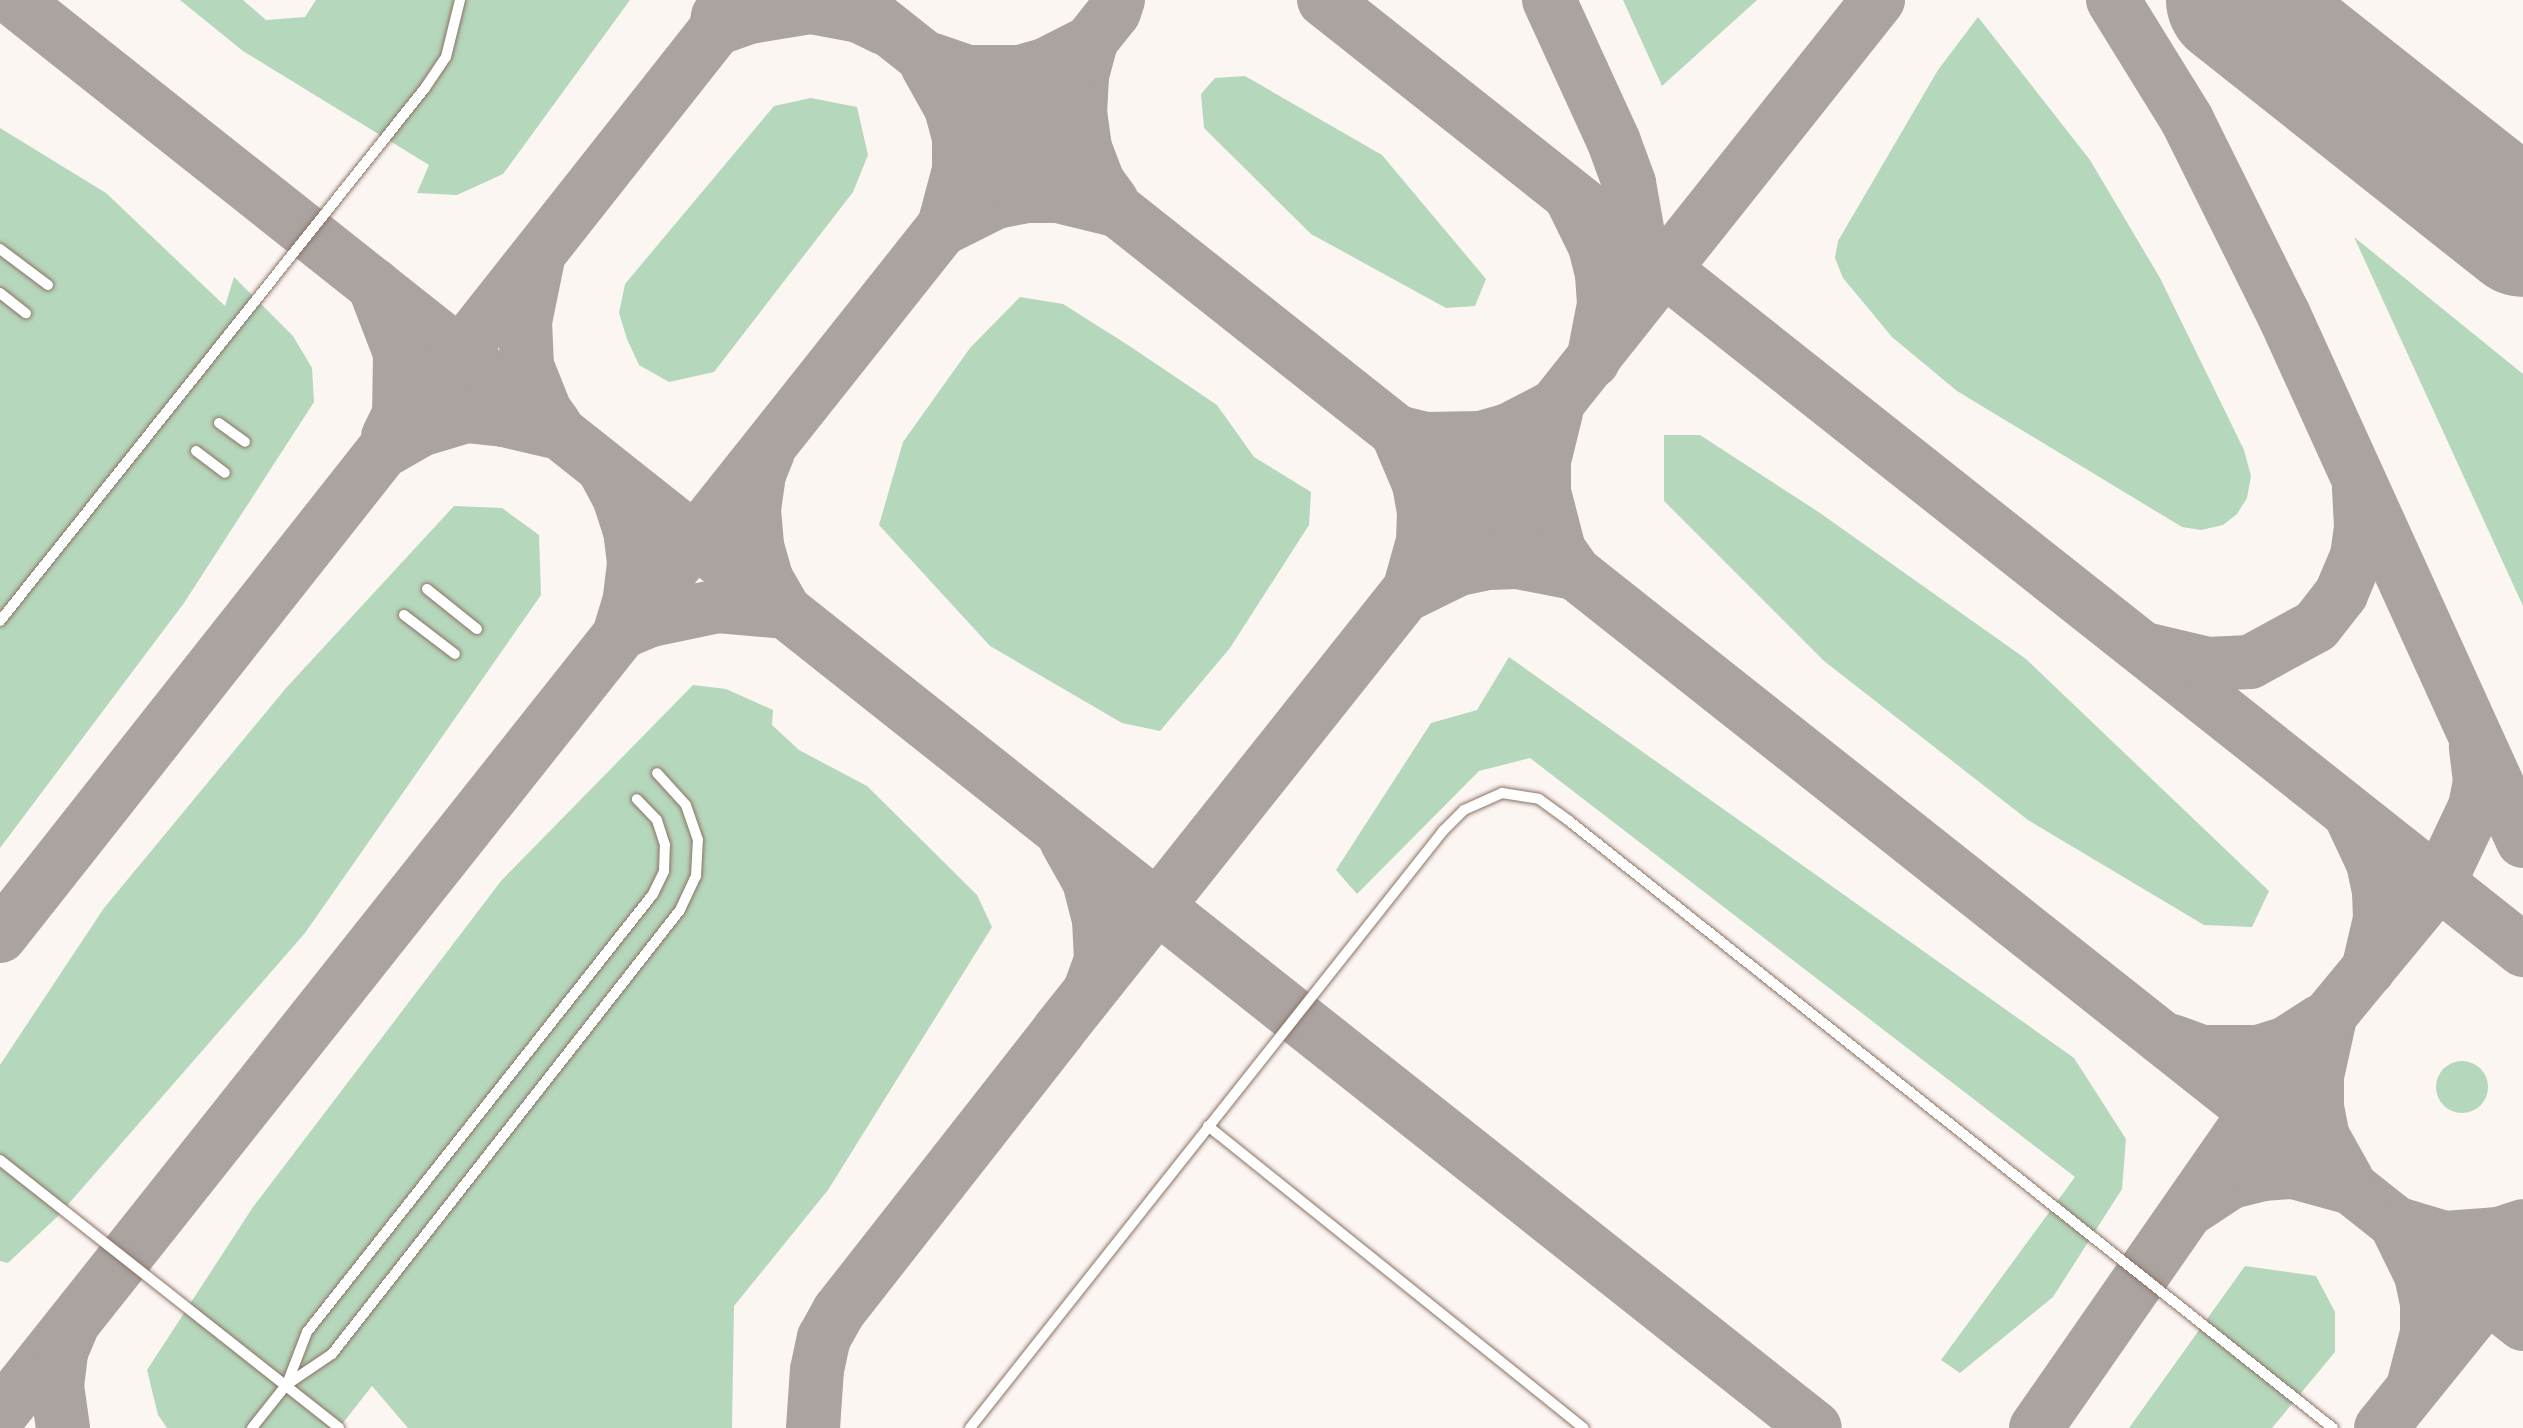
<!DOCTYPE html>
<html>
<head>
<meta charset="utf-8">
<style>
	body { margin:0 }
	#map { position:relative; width:2523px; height:1428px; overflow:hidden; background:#fcf6f3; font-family:"Open Sans",sans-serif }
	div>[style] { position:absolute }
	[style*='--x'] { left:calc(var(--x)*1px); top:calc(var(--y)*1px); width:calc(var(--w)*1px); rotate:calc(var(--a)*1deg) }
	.green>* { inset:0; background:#b5d7bc }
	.round { border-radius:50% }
	.taxiway>* { height:54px; margin:-27px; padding:0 27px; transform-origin:27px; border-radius:27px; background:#aaa3a0 }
	.runway>* { height:134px; margin:-67px; padding:0 67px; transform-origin:67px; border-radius:67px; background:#aaa3a0 }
	.roads { filter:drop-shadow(0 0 2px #8b7264) drop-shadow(0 0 2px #8b7264) }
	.service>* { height:10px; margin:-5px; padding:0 5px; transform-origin:5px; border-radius:5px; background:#fff }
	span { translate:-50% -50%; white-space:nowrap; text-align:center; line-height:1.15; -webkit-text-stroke:8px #fcf6f3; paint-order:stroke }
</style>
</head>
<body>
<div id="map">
	<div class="green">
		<div style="clip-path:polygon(180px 0,243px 0,266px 20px,305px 17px,316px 0,630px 0,503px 174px,457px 195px,417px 193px,429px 165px,243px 51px)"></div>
		<div style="clip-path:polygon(1623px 0,1757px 0,1662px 86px)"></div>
		<div style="clip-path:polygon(1978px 17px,2090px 160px,2160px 278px,2244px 450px,2251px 476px,2247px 498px,2237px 514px,2223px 525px,2201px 530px,2182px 527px,1957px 391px,1892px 337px,1843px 278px,1835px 258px,1838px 241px,1938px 70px)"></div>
		<div style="clip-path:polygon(1245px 76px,1382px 155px,1486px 279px,1475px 306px,1446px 308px,1311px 234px,1204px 128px,1201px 94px,1215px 78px)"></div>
		<div style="clip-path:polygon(811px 98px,857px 107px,868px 155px,853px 192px,714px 372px,669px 382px,639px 365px,627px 339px,619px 313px,625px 284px,774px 106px)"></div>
		<div style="clip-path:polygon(0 128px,106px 193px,225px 306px,234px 277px,293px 336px,312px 368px,314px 402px,184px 603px,0 848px)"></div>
		<div style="clip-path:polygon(2354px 237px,2523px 374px,2523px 607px,2523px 606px)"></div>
		<div style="clip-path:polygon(1020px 297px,1063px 304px,1128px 345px,1217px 405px,1254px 457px,1311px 492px,1309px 525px,1230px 648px,1160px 731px,1122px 723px,990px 646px,879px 525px,903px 442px,970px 348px)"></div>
		<div style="clip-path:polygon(1664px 435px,1700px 435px,1820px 513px,2026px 659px,2269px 891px,2252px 927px,2204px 925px,2028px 820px,1824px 661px,1664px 501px)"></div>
		<div style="clip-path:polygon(454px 506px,502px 508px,539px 535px,541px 595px,305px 933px,58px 1216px,8px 1263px,0 1261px,0 1065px,104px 908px,286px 688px)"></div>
		<div style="clip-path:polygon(1509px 657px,2074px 1058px,2126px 1139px,2122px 1189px,2053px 1297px,1960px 1373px,1941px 1360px,2075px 1177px,1530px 758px,1479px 771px,1357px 894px,1336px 870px,1431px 723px,1477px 710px)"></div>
		<div style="clip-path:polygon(693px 685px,726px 689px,773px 710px,772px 725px,799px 750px,867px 786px,977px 895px,992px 927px,828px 1190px,734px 1306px,732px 1428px,408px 1428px,372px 1386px,339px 1428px,167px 1428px,158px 1415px,147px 1370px,253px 1207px,501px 881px)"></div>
		<div class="round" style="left:2436px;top:1061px;width:52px;height:52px"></div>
		<div style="clip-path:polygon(2245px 1266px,2316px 1276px,2335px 1312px,2335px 1352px,2272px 1428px,2129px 1428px)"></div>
	</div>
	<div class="taxiway">
		<div style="--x:14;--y:0;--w:2298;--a:38.41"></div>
		<div style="--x:852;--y:0;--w:2132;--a:38.39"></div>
		<div style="--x:1324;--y:0;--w:1530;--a:38.39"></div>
		<div style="--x:1549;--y:0;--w:156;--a:65.4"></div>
		<div style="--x:1614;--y:142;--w:44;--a:69.9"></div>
		<div style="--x:1629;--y:183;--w:69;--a:80"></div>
		<div style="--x:1641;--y:251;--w:15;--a:98"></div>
		<div style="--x:2113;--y:0;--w:141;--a:58.3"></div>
		<div style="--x:2187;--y:120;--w:216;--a:63.6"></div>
		<div style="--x:2283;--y:313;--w:580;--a:65.56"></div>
		<div style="--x:718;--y:16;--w:13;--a:99"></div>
		<div style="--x:716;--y:29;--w:35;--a:-20"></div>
		<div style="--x:749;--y:17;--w:63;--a:-9.2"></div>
		<div style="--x:811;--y:7;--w:49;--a:10.6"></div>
		<div style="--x:859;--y:16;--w:28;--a:26"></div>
		<div style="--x:1091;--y:42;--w:35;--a:105"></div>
		<div style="--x:1082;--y:76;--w:36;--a:93"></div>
		<div style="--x:1080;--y:112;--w:36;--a:82"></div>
		<div style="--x:1085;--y:148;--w:36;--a:69"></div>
		<div style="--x:1098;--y:182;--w:24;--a:54"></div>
		<div style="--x:933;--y:60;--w:37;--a:19"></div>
		<div style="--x:968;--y:72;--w:52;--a:0"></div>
		<div style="--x:1020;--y:72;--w:26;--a:-16"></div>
		<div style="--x:1045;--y:65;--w:44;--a:-27.1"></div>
		<div style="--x:927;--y:65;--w:49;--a:60.8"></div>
		<div style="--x:951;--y:108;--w:31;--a:75"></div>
		<div style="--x:959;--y:138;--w:32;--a:90"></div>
		<div style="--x:959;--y:170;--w:51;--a:104.9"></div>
		<div style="--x:1571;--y:197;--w:55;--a:63.9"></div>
		<div style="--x:1595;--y:246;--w:30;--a:76"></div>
		<div style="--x:1602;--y:275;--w:29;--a:86"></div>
		<div style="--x:1604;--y:304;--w:58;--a:100.9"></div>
		<div style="--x:948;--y:226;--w:54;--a:-26.6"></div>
		<div style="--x:996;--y:202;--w:32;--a:-11"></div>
		<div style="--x:1027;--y:196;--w:31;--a:0"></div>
		<div style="--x:1058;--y:196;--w:55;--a:13.8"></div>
		<div style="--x:538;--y:258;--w:65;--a:101.5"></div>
		<div style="--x:525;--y:322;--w:44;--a:87.4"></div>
		<div style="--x:527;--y:366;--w:48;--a:68.2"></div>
		<div style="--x:545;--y:411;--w:17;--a:54"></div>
		<div style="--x:374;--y:285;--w:73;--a:69.1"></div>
		<div style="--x:400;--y:353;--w:61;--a:90.9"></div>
		<div style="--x:399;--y:414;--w:25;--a:116"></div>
		<div style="--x:1556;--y:412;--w:50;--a:103.8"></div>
		<div style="--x:1544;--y:461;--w:31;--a:90"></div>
		<div style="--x:1544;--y:492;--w:60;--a:75.5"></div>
		<div style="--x:1559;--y:550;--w:21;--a:55"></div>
		<div style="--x:1397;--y:432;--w:56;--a:67.1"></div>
		<div style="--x:1419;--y:484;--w:28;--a:80"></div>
		<div style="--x:1424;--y:512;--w:29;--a:92"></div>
		<div style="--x:1423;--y:541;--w:45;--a:105.6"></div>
		<div style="--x:1397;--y:432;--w:29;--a:14"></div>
		<div style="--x:1425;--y:439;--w:56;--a:-1"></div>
		<div style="--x:1481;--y:438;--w:29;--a:-16"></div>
		<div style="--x:1509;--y:430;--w:50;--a:-27.6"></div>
		<div style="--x:389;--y:448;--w:36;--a:-30"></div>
		<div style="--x:420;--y:430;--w:48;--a:-16.9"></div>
		<div style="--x:466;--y:416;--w:38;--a:6"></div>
		<div style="--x:504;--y:420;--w:48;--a:13.2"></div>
		<div style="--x:768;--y:452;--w:24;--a:112"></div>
		<div style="--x:759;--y:474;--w:36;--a:98"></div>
		<div style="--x:754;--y:510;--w:36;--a:85"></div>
		<div style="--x:757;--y:546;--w:35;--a:74"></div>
		<div style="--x:767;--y:580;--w:32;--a:60"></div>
		<div style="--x:604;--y:469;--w:32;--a:62"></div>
		<div style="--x:619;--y:497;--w:35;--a:72"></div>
		<div style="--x:630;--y:530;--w:34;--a:83"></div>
		<div style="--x:634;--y:564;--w:35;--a:97"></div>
		<div style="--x:630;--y:599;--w:31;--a:107"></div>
		<div style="--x:1410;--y:593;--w:55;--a:-26.1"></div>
		<div style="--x:1459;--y:569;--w:30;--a:-12"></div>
		<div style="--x:1488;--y:563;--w:29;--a:-2"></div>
		<div style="--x:1517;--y:562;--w:58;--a:10.9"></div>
		<div style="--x:620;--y:633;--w:34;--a:-23"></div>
		<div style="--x:651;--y:620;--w:68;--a:-11.8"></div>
		<div style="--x:718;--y:606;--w:67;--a:5.1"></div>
		<div style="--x:2149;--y:650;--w:61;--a:13.3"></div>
		<div style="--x:2208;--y:664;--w:42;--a:-2.7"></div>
		<div style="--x:2250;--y:662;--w:75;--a:-28.6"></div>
		<div style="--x:2316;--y:626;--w:41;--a:-52"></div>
		<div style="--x:2341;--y:594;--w:41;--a:-67.2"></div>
		<div style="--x:2357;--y:556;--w:29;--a:-82"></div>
		<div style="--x:2361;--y:527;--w:39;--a:-93"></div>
		<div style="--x:2350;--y:814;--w:54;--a:64.9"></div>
		<div style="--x:2373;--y:863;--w:29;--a:78"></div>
		<div style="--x:2379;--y:891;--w:28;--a:88"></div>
		<div style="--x:2380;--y:919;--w:52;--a:103.2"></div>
		<div style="--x:1066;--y:840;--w:47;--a:60.7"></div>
		<div style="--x:1089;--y:881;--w:40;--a:75.6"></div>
		<div style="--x:1099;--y:920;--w:40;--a:87.1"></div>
		<div style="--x:1101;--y:960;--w:32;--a:110"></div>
		<div style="--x:0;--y:936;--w:1193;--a:-51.71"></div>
		<div style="--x:2329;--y:1022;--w:55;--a:102.5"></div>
		<div style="--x:2317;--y:1076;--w:31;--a:90"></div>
		<div style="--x:2317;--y:1107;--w:31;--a:79"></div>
		<div style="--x:2323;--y:1137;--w:49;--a:60.8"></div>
		<div style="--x:2172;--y:1041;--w:33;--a:20"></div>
		<div style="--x:2203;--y:1052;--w:55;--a:0"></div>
		<div style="--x:2258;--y:1052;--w:28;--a:-17"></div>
		<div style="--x:2285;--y:1044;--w:43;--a:-32.6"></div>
		<div style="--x:2193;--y:1207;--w:45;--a:-33.3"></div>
		<div style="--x:2231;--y:1182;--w:32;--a:-14"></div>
		<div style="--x:2262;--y:1174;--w:31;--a:-4"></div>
		<div style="--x:2293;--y:1172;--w:54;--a:15.1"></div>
		<div style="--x:2402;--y:1225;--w:45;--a:16.8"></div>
		<div style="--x:2445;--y:1238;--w:54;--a:-4.2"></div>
		<div style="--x:2499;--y:1234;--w:25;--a:-18"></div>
		<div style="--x:2398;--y:1228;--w:52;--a:63.9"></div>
		<div style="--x:2421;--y:1275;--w:30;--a:78"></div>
		<div style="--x:2427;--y:1304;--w:29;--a:90"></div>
		<div style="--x:2427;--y:1333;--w:52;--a:104.6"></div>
		<div style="--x:0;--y:1415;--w:1513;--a:-51.55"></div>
		<div style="--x:941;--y:230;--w:278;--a:-51.6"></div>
		<div style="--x:1114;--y:12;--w:13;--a:-72"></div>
		<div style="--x:63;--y:1428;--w:42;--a:-98.1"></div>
		<div style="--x:57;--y:1386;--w:34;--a:-83"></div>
		<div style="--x:61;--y:1352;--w:25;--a:-67"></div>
		<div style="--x:813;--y:1428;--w:58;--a:-86.1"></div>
		<div style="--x:817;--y:1370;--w:33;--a:-78"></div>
		<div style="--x:824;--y:1338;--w:31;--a:-61"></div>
		<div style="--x:839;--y:1311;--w:357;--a:-51.9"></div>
		<div style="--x:1059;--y:1030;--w:1316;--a:-51.51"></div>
		<div style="--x:2036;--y:1428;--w:385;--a:-55.2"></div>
		<div style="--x:2256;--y:1112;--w:123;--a:-52.6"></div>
		<div style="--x:2331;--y:1014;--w:170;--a:-50.5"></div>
		<div style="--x:2439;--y:883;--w:84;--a:-64.7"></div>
		<div style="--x:2475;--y:807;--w:26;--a:-79"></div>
		<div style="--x:2480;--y:781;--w:34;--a:-97"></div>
		<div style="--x:2381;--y:1428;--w:226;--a:-51.1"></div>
	</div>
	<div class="runway">
		<div style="--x:2233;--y:0;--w:370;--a:38.4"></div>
	</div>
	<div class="roads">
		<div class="service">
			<div style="--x:0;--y:249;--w:60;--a:36.9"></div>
			<div style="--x:0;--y:293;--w:33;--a:38"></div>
			<div style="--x:219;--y:423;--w:32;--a:36"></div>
			<div style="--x:196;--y:451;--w:36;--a:37"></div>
			<div style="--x:427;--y:589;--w:64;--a:38.7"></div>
			<div style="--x:404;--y:615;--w:64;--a:37.4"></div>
			<div style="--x:0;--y:621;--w:682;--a:-51.43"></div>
			<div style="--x:425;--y:88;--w:37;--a:-56"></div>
			<div style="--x:446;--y:57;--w:59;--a:-76.2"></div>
			<div style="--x:1208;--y:1126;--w:482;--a:38.8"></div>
			<div style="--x:0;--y:1160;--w:432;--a:38.3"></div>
			<div style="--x:289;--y:1383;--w:52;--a:-34"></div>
			<div style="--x:332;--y:1354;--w:564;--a:-51.91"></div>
			<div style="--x:680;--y:910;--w:38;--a:-65"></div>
			<div style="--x:696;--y:876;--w:36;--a:-87"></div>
			<div style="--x:698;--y:840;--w:37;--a:-109"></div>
			<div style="--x:686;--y:805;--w:43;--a:-132.2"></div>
			<div style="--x:252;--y:1428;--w:56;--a:-51.5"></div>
			<div style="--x:287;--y:1384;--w:56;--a:-69"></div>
			<div style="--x:307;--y:1332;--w:558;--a:-51.69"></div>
			<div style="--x:653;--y:894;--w:25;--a:-64"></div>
			<div style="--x:664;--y:871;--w:26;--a:-88"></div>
			<div style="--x:665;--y:845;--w:26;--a:-108"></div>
			<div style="--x:657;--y:820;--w:29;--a:-134"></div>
			<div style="--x:970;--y:1428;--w:762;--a:-51.61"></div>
			<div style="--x:1443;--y:831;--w:30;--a:-45"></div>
			<div style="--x:1464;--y:810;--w:42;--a:-24.1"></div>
			<div style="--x:1502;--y:793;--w:37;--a:9"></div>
			<div style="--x:1539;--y:799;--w:36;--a:36"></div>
			<div style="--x:1568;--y:820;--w:977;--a:38.48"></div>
		</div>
	</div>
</div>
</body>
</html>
